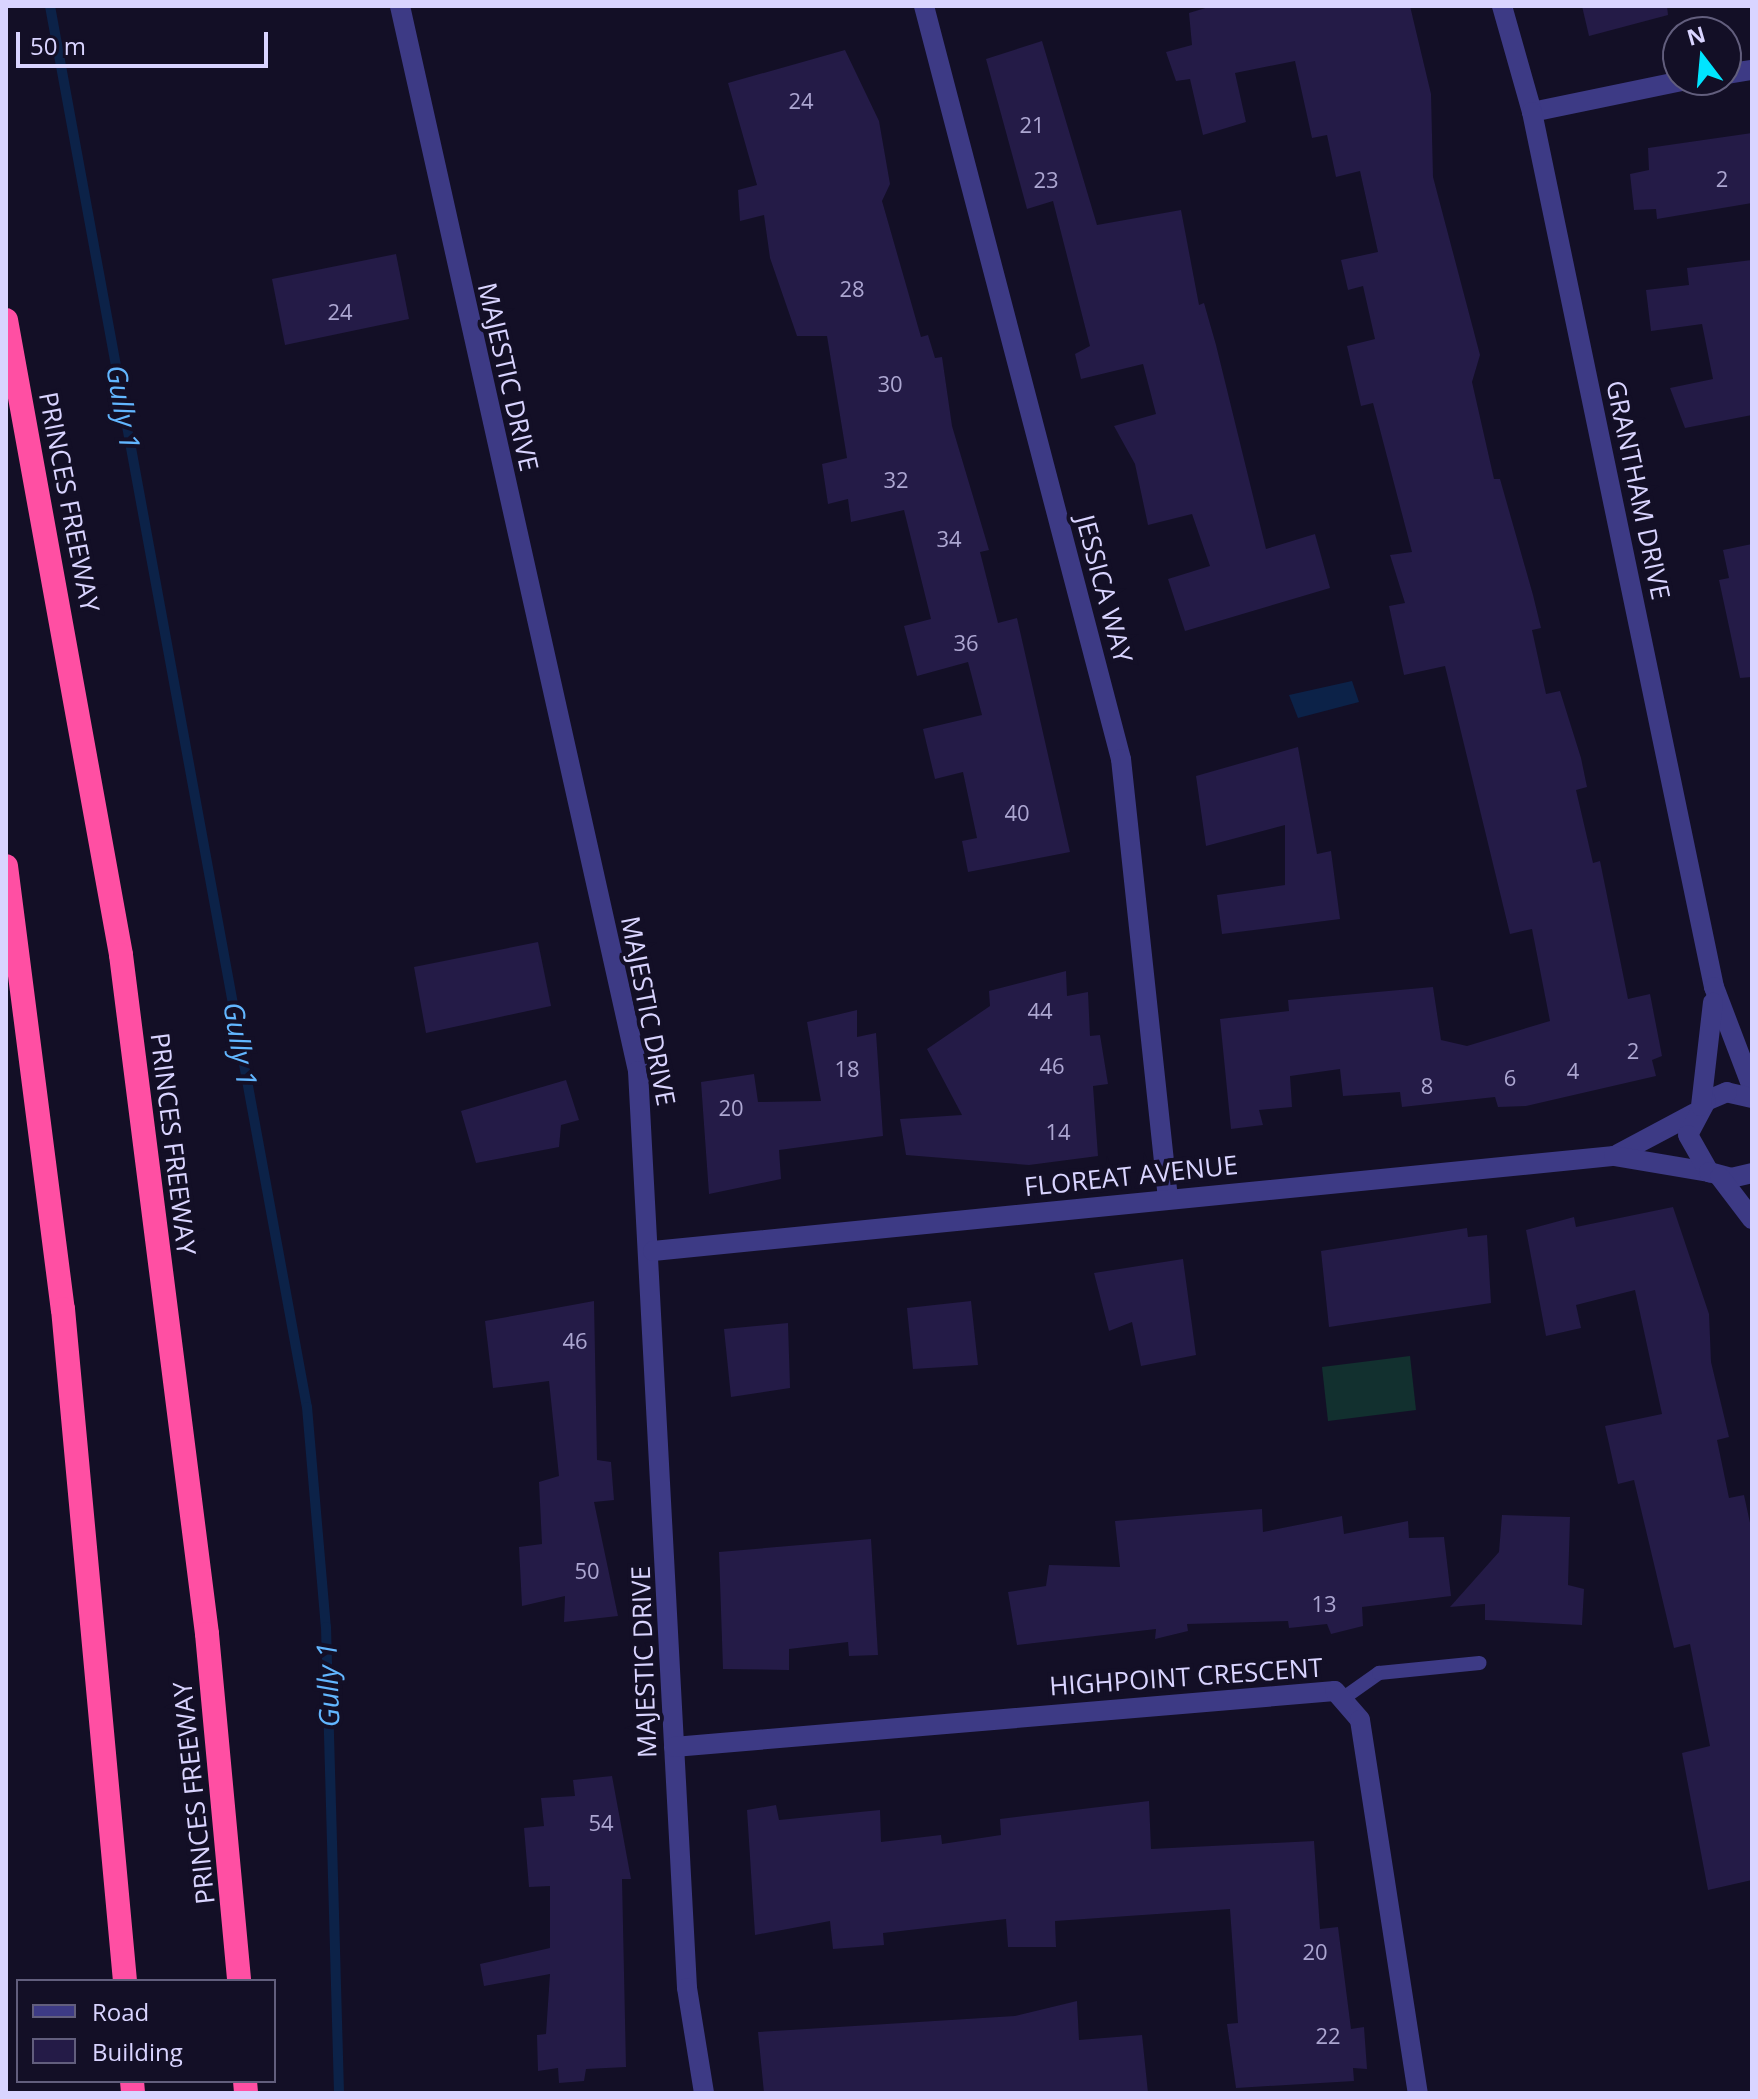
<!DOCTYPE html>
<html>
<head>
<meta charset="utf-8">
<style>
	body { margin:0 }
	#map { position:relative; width:1758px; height:2099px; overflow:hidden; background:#130f26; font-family:"Open Sans",sans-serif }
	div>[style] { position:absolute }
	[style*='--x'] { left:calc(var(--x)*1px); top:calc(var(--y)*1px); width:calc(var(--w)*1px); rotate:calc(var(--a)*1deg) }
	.green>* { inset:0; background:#12302f }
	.water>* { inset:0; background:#0c2248 }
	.stream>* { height:10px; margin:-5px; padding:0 5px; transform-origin:5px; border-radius:5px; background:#0c2248 }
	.building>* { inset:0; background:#241b47 }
	.service>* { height:14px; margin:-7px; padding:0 7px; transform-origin:7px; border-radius:7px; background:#3d3a85 }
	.minor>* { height:20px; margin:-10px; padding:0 10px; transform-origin:10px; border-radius:10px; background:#3d3a85 }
	.tertiary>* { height:20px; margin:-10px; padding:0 10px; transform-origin:10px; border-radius:10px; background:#3d3a85 }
	.motorway>* { height:24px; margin:-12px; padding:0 12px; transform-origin:12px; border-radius:12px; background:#ff4fa3 }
	span { translate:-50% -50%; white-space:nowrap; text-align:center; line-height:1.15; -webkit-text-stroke:8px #130f26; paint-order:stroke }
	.number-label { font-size:22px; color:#aca6d1 }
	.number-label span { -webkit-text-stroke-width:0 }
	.street-label { font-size:26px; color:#d9d4ff }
	.water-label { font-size:28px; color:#62b6ff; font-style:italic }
	.frame { position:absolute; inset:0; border:8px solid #d9d4ff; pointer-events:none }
	.legend { position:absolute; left:16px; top:1979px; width:260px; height:104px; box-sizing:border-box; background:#130f26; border:2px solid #625e7d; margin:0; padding:10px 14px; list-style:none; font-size:24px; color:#d9d4ff }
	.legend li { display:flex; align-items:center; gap:16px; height:40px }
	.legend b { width:40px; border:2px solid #625e7d }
	.north { position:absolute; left:1662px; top:16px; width:80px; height:80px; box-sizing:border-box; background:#130f26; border:2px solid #625e7d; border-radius:50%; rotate:344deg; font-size:22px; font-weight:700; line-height:32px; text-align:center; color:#d9d4ff }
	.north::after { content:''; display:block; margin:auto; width:28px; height:36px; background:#00e5ff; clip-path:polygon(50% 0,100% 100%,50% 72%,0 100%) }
	.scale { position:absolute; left:16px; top:32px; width:252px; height:36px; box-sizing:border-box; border:4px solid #d9d4ff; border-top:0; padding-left:10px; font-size:24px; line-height:28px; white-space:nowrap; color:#d9d4ff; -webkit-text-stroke:6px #130f26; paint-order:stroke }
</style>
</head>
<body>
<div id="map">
	<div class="green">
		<div style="clip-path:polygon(1410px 1356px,1416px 1410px,1328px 1421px,1322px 1367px)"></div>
	</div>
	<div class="water">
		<div style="clip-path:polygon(1352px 681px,1359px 702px,1298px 718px,1289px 695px)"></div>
	</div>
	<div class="stream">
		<div style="--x:50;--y:6;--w:1424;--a:79.61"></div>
		<div style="--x:307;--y:1407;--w:221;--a:85.1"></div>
		<div style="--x:326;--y:1627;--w:466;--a:88.4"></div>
	</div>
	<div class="building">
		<div style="clip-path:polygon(1212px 6px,1410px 6px,1431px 94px,1433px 177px,1480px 355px,1472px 382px,1494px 479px,1500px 479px,1533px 595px,1541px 628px,1532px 630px,1546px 694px,1560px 691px,1581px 758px,1587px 787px,1576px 790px,1593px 863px,1600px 861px,1628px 999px,1650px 994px,1662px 1056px,1652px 1060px,1656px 1076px,1526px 1106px,1498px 1107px,1495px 1097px,1402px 1107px,1400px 1092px,1343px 1096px,1340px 1069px,1290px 1076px,1292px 1107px,1259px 1110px,1263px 1125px,1231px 1129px,1220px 1019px,1289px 1011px,1288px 1000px,1433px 987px,1441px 1040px,1467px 1046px,1550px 1021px,1532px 929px,1510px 934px,1445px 666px,1404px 675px,1389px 606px,1405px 603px,1390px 555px,1412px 552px,1373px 403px,1361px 406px,1347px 346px,1375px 339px,1363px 286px,1348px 290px,1341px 260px,1378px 252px,1360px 171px,1336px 177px,1327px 135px,1312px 138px,1295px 61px,1235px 73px,1246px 122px,1203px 135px,1190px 79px,1176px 81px,1166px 52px,1192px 45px,1189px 13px)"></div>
		<div style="clip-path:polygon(1582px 6px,1667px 6px,1668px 15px,1589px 36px)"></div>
		<div style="clip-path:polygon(1042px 41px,1097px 225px,1181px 210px,1199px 305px,1204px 303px,1216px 345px,1266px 549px,1315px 534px,1330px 588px,1185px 631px,1168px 579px,1210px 566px,1192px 514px,1148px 525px,1135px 464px,1114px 426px,1156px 414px,1143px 364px,1081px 379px,1075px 354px,1090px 346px,1053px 201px,1027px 209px,986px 59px)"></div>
		<div style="clip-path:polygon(845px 50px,879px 121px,890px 184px,882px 201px,921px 337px,928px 335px,935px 358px,942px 357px,952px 426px,989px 550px,980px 552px,998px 623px,1017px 618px,1070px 852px,968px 872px,962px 841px,977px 838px,963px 772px,935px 779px,923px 729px,982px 715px,968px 662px,917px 676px,904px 626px,931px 619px,904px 510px,851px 522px,848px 499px,828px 504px,822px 464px,847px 458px,827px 336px,797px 336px,770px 258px,764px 215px,740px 221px,738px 190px,757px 185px,728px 83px)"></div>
		<div style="clip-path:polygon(1752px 133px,1752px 203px,1657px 219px,1656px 209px,1634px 210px,1630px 174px,1649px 170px,1648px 148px)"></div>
		<div style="clip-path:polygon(396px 254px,409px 319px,285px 345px,272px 279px)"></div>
		<div style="clip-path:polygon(1752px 260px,1752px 415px,1685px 428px,1670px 388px,1713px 379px,1702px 324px,1651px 331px,1646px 290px,1689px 285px,1687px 268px)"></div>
		<div style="clip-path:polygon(1752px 544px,1752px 677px,1740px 678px,1719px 580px,1729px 578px,1723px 550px)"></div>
		<div style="clip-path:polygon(1298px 747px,1317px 854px,1331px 851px,1340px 919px,1222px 934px,1217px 895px,1285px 885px,1285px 825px,1206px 846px,1196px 776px)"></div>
		<div style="clip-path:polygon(538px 942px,551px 1006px,426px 1033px,414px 967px)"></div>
		<div style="clip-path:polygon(1066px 971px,1067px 996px,1088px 992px,1090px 1036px,1100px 1035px,1108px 1084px,1093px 1086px,1098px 1156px,1029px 1165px,906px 1155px,900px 1119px,962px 1115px,927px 1049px,990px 1006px,989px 991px)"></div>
		<div style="clip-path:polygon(857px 1010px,857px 1037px,876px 1033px,883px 1136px,779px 1150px,781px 1179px,709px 1194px,701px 1082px,754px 1074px,758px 1102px,821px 1101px,807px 1022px)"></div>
		<div style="clip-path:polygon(566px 1080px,579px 1120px,561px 1125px,559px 1147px,476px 1163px,461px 1111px)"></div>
		<div style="clip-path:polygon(1673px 1207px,1709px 1314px,1711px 1362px,1729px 1437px,1717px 1440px,1729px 1498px,1744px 1495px,1752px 1532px,1752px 1880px,1708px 1890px,1682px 1753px,1710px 1746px,1690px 1644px,1674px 1648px,1634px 1480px,1618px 1484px,1605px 1426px,1662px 1414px,1635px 1290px,1576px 1305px,1581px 1328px,1546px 1336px,1526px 1230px,1574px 1217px,1576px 1227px)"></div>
		<div style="clip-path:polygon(1467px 1228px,1468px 1237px,1487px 1235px,1491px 1303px,1329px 1327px,1321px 1251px)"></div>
		<div style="clip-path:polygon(1183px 1259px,1196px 1355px,1141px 1366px,1132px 1322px,1109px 1331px,1094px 1273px)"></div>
		<div style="clip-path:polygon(594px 1301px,597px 1460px,611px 1462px,614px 1500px,594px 1502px,618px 1616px,564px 1622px,565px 1596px,522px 1606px,519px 1547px,542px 1544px,539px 1482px,559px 1476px,549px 1381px,493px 1388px,485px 1321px)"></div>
		<div style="clip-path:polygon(971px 1301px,978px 1365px,913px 1369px,907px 1308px)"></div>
		<div style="clip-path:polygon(788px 1323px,790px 1388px,731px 1397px,724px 1329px)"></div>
		<div style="clip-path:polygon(1262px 1509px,1263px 1532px,1342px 1516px,1344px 1534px,1408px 1521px,1409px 1538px,1444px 1537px,1451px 1596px,1362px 1607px,1363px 1626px,1331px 1634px,1327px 1624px,1289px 1628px,1288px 1621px,1187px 1624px,1188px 1631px,1155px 1639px,1156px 1629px,1017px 1645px,1008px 1592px,1046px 1586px,1049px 1565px,1120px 1567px,1115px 1521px)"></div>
		<div style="clip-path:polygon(1502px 1515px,1570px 1517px,1568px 1585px,1584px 1589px,1582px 1625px,1485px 1620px,1485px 1604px,1450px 1607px,1499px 1552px)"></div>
		<div style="clip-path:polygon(871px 1539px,878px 1655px,849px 1656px,848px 1642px,789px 1649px,789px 1670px,723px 1669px,719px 1552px)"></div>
		<div style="clip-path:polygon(612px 1776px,631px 1879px,622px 1879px,626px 2067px,586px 2069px,584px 2081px,559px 2083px,558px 2068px,538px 2071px,537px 2035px,546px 2034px,550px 1974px,484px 1986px,480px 1964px,550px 1948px,550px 1886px,529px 1887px,524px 1828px,544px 1826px,541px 1798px,575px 1796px,573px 1780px)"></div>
		<div style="clip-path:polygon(1149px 1801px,1151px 1849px,1314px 1841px,1320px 1929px,1338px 1927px,1351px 2029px,1364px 2027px,1367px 2069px,1353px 2068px,1354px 2081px,1236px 2088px,1227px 2024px,1238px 2023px,1230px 1909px,1055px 1921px,1056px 1947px,1008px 1947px,1006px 1919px,883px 1933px,884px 1945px,833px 1949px,830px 1921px,755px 1935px,747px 1810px,776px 1805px,779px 1820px,880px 1810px,881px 1842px,941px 1835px,942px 1844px,1001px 1835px,1000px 1819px)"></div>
		<div style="clip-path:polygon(1077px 2001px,1079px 2040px,1142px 2035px,1148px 2093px,764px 2093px,758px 2032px,1015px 2016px)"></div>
	</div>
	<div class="service">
		<div style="--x:1345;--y:1697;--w:42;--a:-35.2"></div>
		<div style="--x:1379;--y:1673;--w:101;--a:-5.7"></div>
	</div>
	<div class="minor">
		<div style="--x:400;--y:6;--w:1091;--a:77.4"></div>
		<div style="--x:638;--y:1071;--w:918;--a:86.94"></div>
		<div style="--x:687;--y:1988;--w:106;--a:80.8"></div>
		<div style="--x:924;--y:6;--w:778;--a:75.34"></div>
		<div style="--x:1121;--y:759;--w:442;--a:83.9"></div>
		<div style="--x:1726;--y:74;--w:26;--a:-9"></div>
		<div style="--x:1532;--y:112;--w:158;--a:-11.7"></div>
		<div style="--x:1618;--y:1154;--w:87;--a:-28"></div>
		<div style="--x:653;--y:1251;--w:966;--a:-5.65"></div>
		<div style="--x:1614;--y:1156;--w:96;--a:9.6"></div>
		<div style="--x:674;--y:1747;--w:663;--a:-4.84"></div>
		<div style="--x:1335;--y:1691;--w:38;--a:49"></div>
		<div style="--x:1360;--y:1720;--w:377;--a:81.2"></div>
	</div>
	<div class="tertiary">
		<div style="--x:1502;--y:6;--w:110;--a:74.2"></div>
		<div style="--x:1532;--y:112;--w:894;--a:78.25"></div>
		<div style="--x:1714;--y:987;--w:107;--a:69.2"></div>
		<div style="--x:1752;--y:1098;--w:26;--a:-167"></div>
		<div style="--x:1727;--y:1092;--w:23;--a:157"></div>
		<div style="--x:1706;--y:1101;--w:38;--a:118"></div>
		<div style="--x:1688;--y:1135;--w:43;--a:60.4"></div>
		<div style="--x:1709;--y:1172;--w:23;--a:15"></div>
		<div style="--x:1731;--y:1178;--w:22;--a:-13"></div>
		<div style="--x:1701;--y:1106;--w:104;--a:-83.4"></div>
		<div style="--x:1720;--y:1177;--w:53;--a:52.7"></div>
	</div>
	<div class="motorway">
		<div style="--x:6;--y:320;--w:645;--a:79.73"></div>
		<div style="--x:121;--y:955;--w:684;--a:82.78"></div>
		<div style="--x:207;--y:1634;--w:348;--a:84.7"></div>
		<div style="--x:6;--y:866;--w:447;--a:82.7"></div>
		<div style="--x:63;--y:1309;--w:675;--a:84.73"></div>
		<div style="--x:132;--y:2081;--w:12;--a:85"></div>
		<div style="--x:245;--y:2081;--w:12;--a:85"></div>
	</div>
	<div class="number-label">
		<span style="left:801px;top:101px">24</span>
		<span style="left:1032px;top:125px">21</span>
		<span style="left:1722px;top:179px">2</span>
		<span style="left:1046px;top:180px">23</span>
		<span style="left:852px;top:289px">28</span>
		<span style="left:340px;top:312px">24</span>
		<span style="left:890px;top:384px">30</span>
		<span style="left:896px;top:480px">32</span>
		<span style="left:949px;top:539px">34</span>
		<span style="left:966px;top:643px">36</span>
		<span style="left:1017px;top:813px">40</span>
		<span style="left:1040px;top:1011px">44</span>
		<span style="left:1633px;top:1051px">2</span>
		<span style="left:1052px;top:1066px">46</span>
		<span style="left:847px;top:1069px">18</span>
		<span style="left:1573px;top:1071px">4</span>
		<span style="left:1510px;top:1078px">6</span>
		<span style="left:1427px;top:1086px">8</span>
		<span style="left:731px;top:1108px">20</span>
		<span style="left:1058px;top:1132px">14</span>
		<span style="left:575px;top:1341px">46</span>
		<span style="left:587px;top:1571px">50</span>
		<span style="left:1324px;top:1604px">13</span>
		<span style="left:601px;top:1823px">54</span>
		<span style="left:1315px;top:1952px">20</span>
		<span style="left:1328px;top:2036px">22</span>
	</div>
	<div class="street-label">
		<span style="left:508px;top:377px;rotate:77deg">MAJESTIC DRIVE</span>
		<span style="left:1638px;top:490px;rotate:78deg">GRANTHAM DRIVE</span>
		<span style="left:69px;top:502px;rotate:79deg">PRINCES FREEWAY</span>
		<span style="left:1104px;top:589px;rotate:75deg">JESSICA WAY</span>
		<span style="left:648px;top:1011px;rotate:79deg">MAJESTIC DRIVE</span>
		<span style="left:173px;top:1144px;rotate:83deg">PRINCES FREEWAY</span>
		<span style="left:1131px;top:1176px;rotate:-6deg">FLOREAT AVENUE</span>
		<span style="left:644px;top:1662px;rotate:-92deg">MAJESTIC DRIVE</span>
		<span style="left:1186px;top:1677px;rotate:-4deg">HIGHPOINT CRESCENT</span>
		<span style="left:194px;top:1793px;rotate:-96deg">PRINCES FREEWAY</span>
	</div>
	<div class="water-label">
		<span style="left:124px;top:407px;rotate:80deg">Gully 1</span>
		<span style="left:241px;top:1044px;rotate:80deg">Gully 1</span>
		<span style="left:327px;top:1685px;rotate:-92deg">Gully 1</span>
	</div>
	<div class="frame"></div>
	<ul class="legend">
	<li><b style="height:10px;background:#3d3a85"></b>Road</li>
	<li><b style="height:22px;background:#241b47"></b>Building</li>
	</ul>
	<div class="north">N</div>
	<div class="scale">50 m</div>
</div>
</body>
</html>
